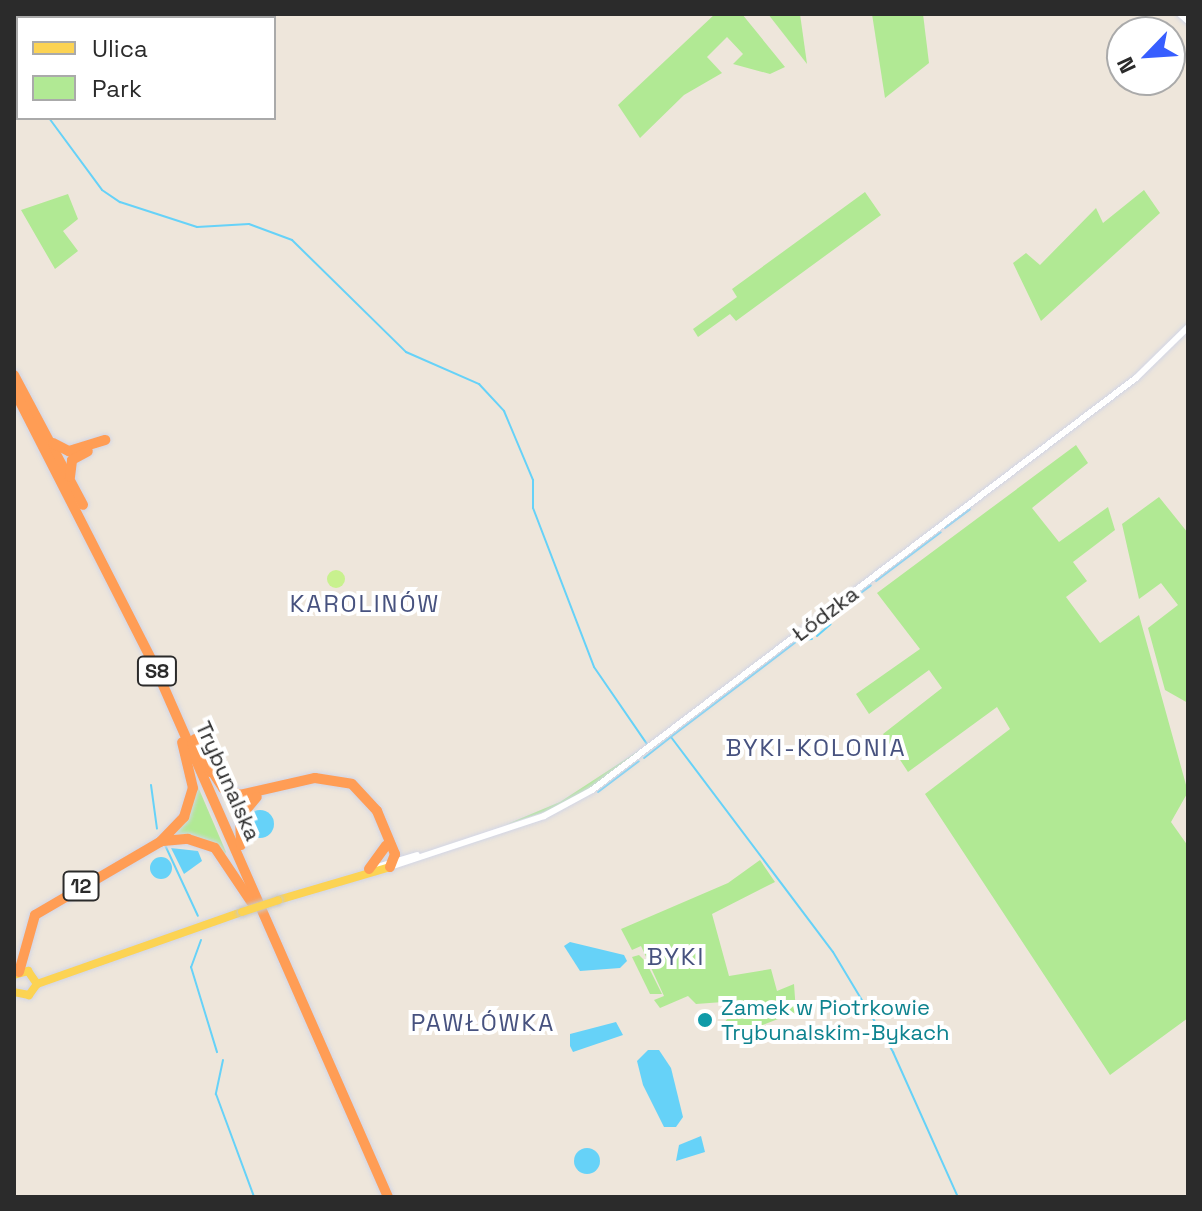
<!DOCTYPE html>
<html>
<head>
<meta charset="utf-8">
<style>
	body { margin:0 }
	#map { position:relative; width:1202px; height:1211px; overflow:hidden; background:#eee6db; font-family:"Space Grotesk",sans-serif }
	div>[style] { position:absolute }
	[style*='--x'] { left:calc(var(--x)*1px); top:calc(var(--y)*1px); width:calc(var(--w)*1px); rotate:calc(var(--a)*1deg) }
	.green>* { inset:0; background:#b1e994 }
	.pitch>* { inset:0; background:#c8f18e }
	.round { border-radius:50% }
	.water>* { inset:0; background:#66d2f8 }
	.stream>* { height:2px; margin:-1px; padding:0 1px; transform-origin:1px; border-radius:1px; background:#66d2f8 }
	.roads { filter:drop-shadow(0 0 2px #d1d5e5) drop-shadow(0 0 2px #d1d5e5) }
	.secondary>* { height:6px; margin:-3px; padding:0 3px; transform-origin:3px; border-radius:3px; background:#fff }
	.primary>* { height:8px; margin:-4px; padding:0 4px; transform-origin:4px; border-radius:4px; background:#fcd353 }
	.highway>* { height:10px; margin:-5px; padding:0 5px; transform-origin:5px; border-radius:5px; background:#ff9d55 }
	.rail>* { height:5px; margin-top:-2.5px; transform-origin:0; background:repeating-linear-gradient(90deg,#fff 0 6px,#9ea1b7 0 12px); box-sizing:border-box; border-block:2px solid #9ea1b7 }
	.bridges { filter:drop-shadow(0 0 2px #c8c8c8) drop-shadow(0 0 2px #c8c8c8) }
	.primary-bridge>* { height:8px; margin:-4px; padding:0 4px; transform-origin:4px; border-radius:4px; background:#fcd353 }
	.dots>* { width:22px; height:22px; translate:-50% -50%; box-sizing:border-box; border:4px solid #fff; border-radius:50% }
	span { translate:-50% -50%; white-space:nowrap; text-align:center; line-height:1.15; -webkit-text-stroke:8px #fff; paint-order:stroke }
	.shield-label span { padding:2px 6px; background:#fff; border:2px solid; border-radius:6px; -webkit-text-stroke-width:0 }
	.shield-label { font-size:20px; color:#2b2b2b; font-weight:700 }
	.street-label { font-size:22px; color:#2b2b2b }
	.culture-label { font-size:22px; color:#0d838f }
	.left { translate:0 -50%; text-align:left }
	.neighbourhood-label { font-size:24px; color:#47527f; letter-spacing:2px }
	.frame { position:absolute; inset:0; border:16px solid #2b2b2b; pointer-events:none }
	.legend { position:absolute; left:16px; top:16px; width:260px; height:104px; box-sizing:border-box; background:#fff; border:2px solid #aaa; margin:0; padding:10px 14px; list-style:none; font-size:24px; color:#2b2b2b }
	.legend li { display:flex; align-items:center; gap:16px; height:40px }
	.legend b { width:40px; border:2px solid #aaa }
	.north { position:absolute; left:1106px; top:16px; width:80px; height:80px; box-sizing:border-box; background:#fff; border:2px solid #aaa; border-radius:50%; rotate:245deg; font-size:22px; font-weight:700; line-height:32px; text-align:center; color:#2b2b2b }
	.north::after { content:''; display:block; margin:auto; width:28px; height:36px; background:#375eff; clip-path:polygon(50% 0,100% 100%,50% 72%,0 100%) }
</style>
</head>
<body>
<div id="map">
	<div class="green">
		<div style="clip-path:polygon(715px 14px,742px 14px,785px 67px,770px 74px,733px 64px,743px 54px,727px 37px,707px 57px,722px 73px,684px 95px,640px 138px,618px 105px)"></div>
		<div style="clip-path:polygon(768px 14px,800px 14px,807px 64px)"></div>
		<div style="clip-path:polygon(872px 14px,923px 14px,929px 63px,885px 98px)"></div>
		<div style="clip-path:polygon(1144px 190px,1160px 213px,1041px 321px,1013px 263px,1026px 253px,1040px 265px,1096px 208px,1103px 223px)"></div>
		<div style="clip-path:polygon(865px 192px,881px 215px,736px 321px,730px 314px,698px 337px,693px 329px,737px 297px,732px 289px)"></div>
		<div style="clip-path:polygon(68px 194px,78px 219px,63px 231px,78px 251px,55px 269px,21px 210px)"></div>
		<div style="clip-path:polygon(1076px 445px,1088px 463px,1032px 508px,1059px 542px,1108px 507px,1115px 530px,1073px 562px,1087px 581px,1066px 597px,1100px 643px,1139px 615px,1188px 792px,1171px 822px,1188px 846px,1188px 1018px,1110px 1075px,925px 794px,1010px 729px,997px 707px,908px 772px,883px 734px,942px 688px,929px 670px,869px 714px,856px 694px,920px 649px,877px 593px)"></div>
		<div style="clip-path:polygon(1159px 497px,1188px 533px,1188px 703px,1165px 690px,1148px 628px,1178px 605px,1161px 583px,1139px 599px,1122px 524px)"></div>
		<div style="clip-path:polygon(646px 746px,589px 789px,550px 810px,505px 825px,560px 802px)"></div>
		<div style="clip-path:polygon(196px 782px,226px 852px,225px 854px,169px 837px)"></div>
		<div style="clip-path:polygon(221px 790px,251px 798px,236px 825px)"></div>
		<div style="clip-path:polygon(760px 860px,775px 882px,712px 914px,729px 976px,771px 969px,777px 991px,794px 984px,796px 1012px,742px 1033px,721px 1026px,730px 1016px,723px 1002px,696px 1004px,688px 996px,660px 1008px,654px 1000px,664px 996px,641px 946px,632px 950px,621px 929px,728px 883px)"></div>
		<div style="clip-path:polygon(639px 955px,646px 962px,662px 994px,650px 994px,632px 957px)"></div>
	</div>
	<div class="pitch">
		<div class="round" style="left:327px;top:570px;width:18px;height:18px"></div>
	</div>
	<div class="water">
		<div class="round" style="left:246px;top:810px;width:28px;height:28px"></div>
		<div style="clip-path:polygon(171px 848px,198px 851px,202px 861px,184px 874px)"></div>
		<div class="round" style="left:150px;top:857px;width:22px;height:22px"></div>
		<div style="clip-path:polygon(570px 942px,624px 955px,627px 961px,620px 968px,580px 971px,564px 946px)"></div>
		<div style="clip-path:polygon(616px 1022px,623px 1035px,573px 1052px,570px 1046px,570px 1034px)"></div>
		<div style="clip-path:polygon(648px 1050px,659px 1050px,671px 1068px,683px 1117px,676px 1127px,664px 1127px,643px 1085px,637px 1061px)"></div>
		<div style="clip-path:polygon(701px 1136px,705px 1152px,676px 1161px,679px 1145px)"></div>
		<div class="round" style="left:574px;top:1148px;width:26px;height:26px"></div>
	</div>
	<div class="stream">
		<div style="--x:14;--y:71;--w:5;--a:37"></div>
		<div style="--x:49;--y:118;--w:89;--a:53.6"></div>
		<div style="--x:102;--y:190;--w:22;--a:34"></div>
		<div style="--x:120;--y:202;--w:81;--a:18"></div>
		<div style="--x:197;--y:227;--w:52;--a:-3.3"></div>
		<div style="--x:249;--y:224;--w:46;--a:20.4"></div>
		<div style="--x:292;--y:240;--w:160;--a:44.5"></div>
		<div style="--x:406;--y:352;--w:80;--a:23.7"></div>
		<div style="--x:479;--y:384;--w:37;--a:47"></div>
		<div style="--x:504;--y:411;--w:75;--a:67.2"></div>
		<div style="--x:533;--y:480;--w:28;--a:90"></div>
		<div style="--x:533;--y:508;--w:170;--a:69"></div>
		<div style="--x:594;--y:667;--w:93;--a:55.5"></div>
		<div style="--x:945;--y:528;--w:31;--a:-37"></div>
		<div style="--x:876;--y:581;--w:81;--a:-37"></div>
		<div style="--x:842;--y:607;--w:36;--a:-37"></div>
		<div style="--x:817;--y:636;--w:18;--a:-41"></div>
		<div style="--x:800;--y:640;--w:12;--a:-5"></div>
		<div style="--x:672;--y:736;--w:157;--a:-37.2"></div>
		<div style="--x:644;--y:758;--w:34;--a:-38"></div>
		<div style="--x:671;--y:737;--w:269;--a:53"></div>
		<div style="--x:833;--y:952;--w:117;--a:59"></div>
		<div style="--x:893;--y:1052;--w:159;--a:65.9"></div>
		<div style="--x:151;--y:785;--w:44;--a:82.2"></div>
		<div style="--x:598;--y:792;--w:51;--a:-37.1"></div>
		<div style="--x:165;--y:845;--w:78;--a:65.1"></div>
		<div style="--x:201;--y:940;--w:29;--a:110"></div>
		<div style="--x:191;--y:967;--w:89;--a:73"></div>
		<div style="--x:223;--y:1060;--w:35;--a:102"></div>
		<div style="--x:216;--y:1094;--w:110;--a:69.7"></div>
	</div>
	<div class="roads">
		<div class="secondary">
			<div style="--x:1180;--y:14;--w:11;--a:41"></div>
			<div style="--x:390;--y:867;--w:162;--a:-18.3"></div>
			<div style="--x:544;--y:816;--w:55;--a:-28.4"></div>
			<div style="--x:592;--y:790;--w:682;--a:-37.14"></div>
			<div style="--x:1136;--y:378;--w:73;--a:-44.4"></div>
			<div style="--x:370;--y:869;--w:49;--a:-16.6"></div>
		</div>
		<div class="primary">
			<div style="--x:278;--y:900;--w:117;--a:-16.4"></div>
			<div style="--x:14;--y:975;--w:15;--a:-16"></div>
			<div style="--x:28;--y:971;--w:16;--a:55"></div>
			<div style="--x:37;--y:984;--w:14;--a:126"></div>
			<div style="--x:29;--y:995;--w:15;--a:-169"></div>
			<div style="--x:37;--y:984;--w:217;--a:-19.4"></div>
		</div>
		<div class="highway">
			<div style="--x:14;--y:375;--w:147;--a:62"></div>
			<div style="--x:14;--y:390;--w:311;--a:63"></div>
			<div style="--x:155;--y:667;--w:579;--a:66.27"></div>
			<div style="--x:53;--y:443;--w:18;--a:27"></div>
			<div style="--x:69;--y:451;--w:38;--a:-17"></div>
			<div style="--x:70;--y:477;--w:17;--a:-83"></div>
			<div style="--x:72;--y:460;--w:18;--a:-29"></div>
			<div style="--x:195;--y:739;--w:36;--a:66"></div>
			<div style="--x:210;--y:768;--w:24;--a:57"></div>
			<div style="--x:223;--y:788;--w:18;--a:22"></div>
			<div style="--x:240;--y:795;--w:77;--a:-12.8"></div>
			<div style="--x:315;--y:778;--w:37;--a:9"></div>
			<div style="--x:352;--y:784;--w:37;--a:47"></div>
			<div style="--x:377;--y:811;--w:47;--a:67.3"></div>
			<div style="--x:395;--y:854;--w:14;--a:111"></div>
			<div style="--x:163;--y:841;--w:25;--a:-5"></div>
			<div style="--x:188;--y:839;--w:28;--a:18"></div>
			<div style="--x:215;--y:848;--w:66;--a:56.1"></div>
			<div style="--x:241;--y:845;--w:28;--a:-92"></div>
			<div style="--x:240;--y:817;--w:26;--a:-50"></div>
			<div style="--x:369;--y:869;--w:29;--a:-54"></div>
			<div style="--x:19;--y:972;--w:59;--a:-74.3"></div>
			<div style="--x:35;--y:915;--w:145;--a:-30.3"></div>
			<div style="--x:160;--y:842;--w:35;--a:-46"></div>
			<div style="--x:184;--y:817;--w:30;--a:-73"></div>
			<div style="--x:193;--y:788;--w:47;--a:-103.4"></div>
		</div>
	</div>
	<div class="rail">
		<div style="--x:202;--y:18;--w:12;--a:-20"></div>
		<div style="--x:226;--y:18;--w:13;--a:-18"></div>
		<div style="--x:14;--y:83;--w:4;--a:-14"></div>
	</div>
	<div class="bridges">
		<div class="primary-bridge">
			<div style="--x:242;--y:912;--w:38;--a:-18"></div>
		</div>
	</div>
	<div class="dots">
		<div style="left:705px;top:1020px;background:#0f9aa8"></div>
	</div>
	<div class="shield-label">
		<span style="left:157px;top:671px">S8</span>
		<span style="left:81px;top:886px">12</span>
	</div>
	<div class="street-label">
		<span style="left:825px;top:614px;rotate:-37deg">Łódzka</span>
		<span style="left:228px;top:781px;rotate:66deg">Trybunalska</span>
	</div>
	<div class="culture-label">
		<span class="left" style="left:721px;top:1020px">Zamek w Piotrkowie<br>Trybunalskim-Bykach</span>
	</div>
	<div class="neighbourhood-label">
		<span style="left:365px;top:604px">KAROLINÓW</span>
		<span style="left:816px;top:748px">BYKI-KOLONIA</span>
		<span style="left:676px;top:957px">BYKI</span>
		<span style="left:483px;top:1023px">PAWŁÓWKA</span>
	</div>
	<div class="frame"></div>
	<ul class="legend">
	<li><b style="height:10px;background:#fcd353"></b>Ulica</li>
	<li><b style="height:22px;background:#b1e994"></b>Park</li>
	</ul>
	<div class="north">N</div>
</div>
</body>
</html>
